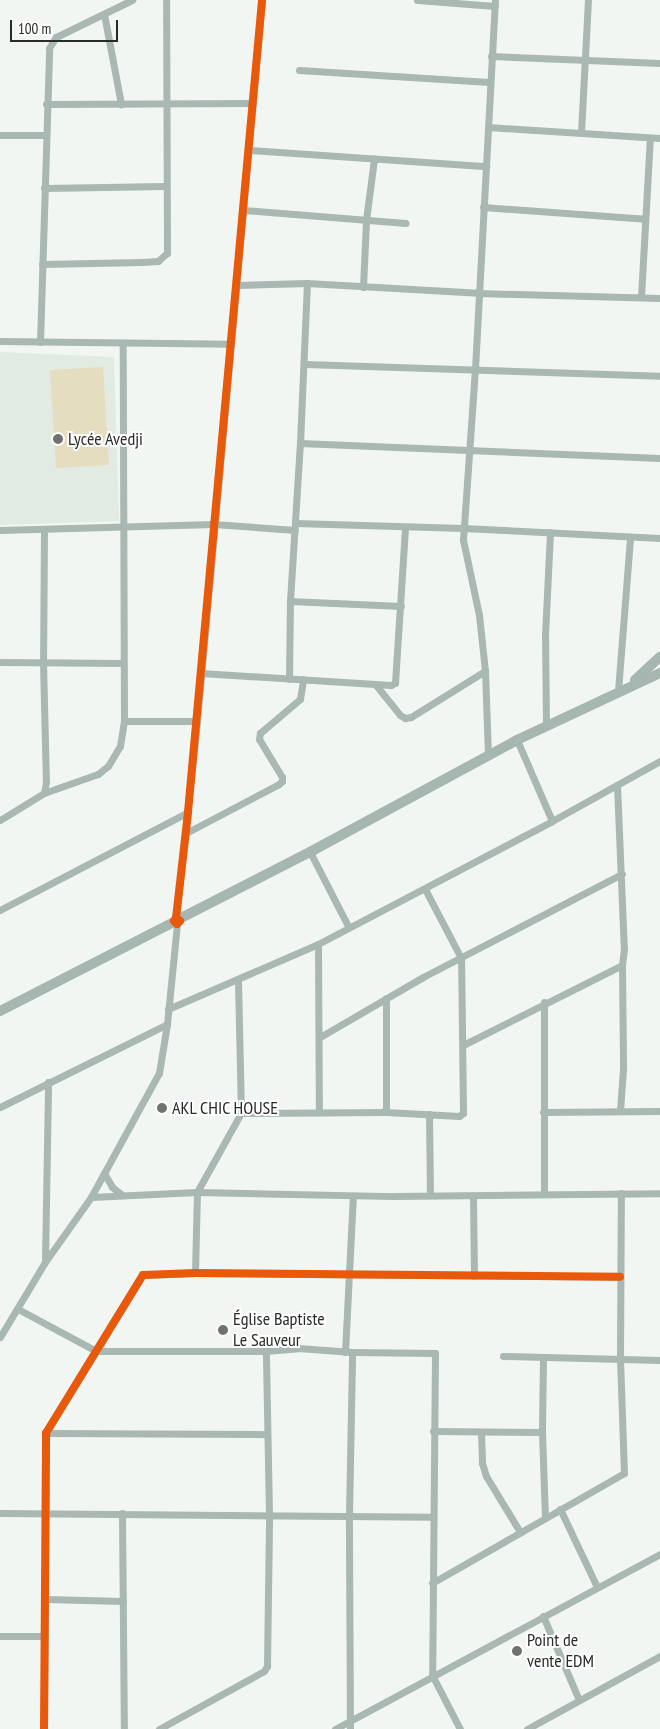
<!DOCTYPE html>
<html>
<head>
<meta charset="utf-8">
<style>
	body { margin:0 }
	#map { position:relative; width:660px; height:1729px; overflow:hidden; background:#f2f6f2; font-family:"PT Sans Narrow",sans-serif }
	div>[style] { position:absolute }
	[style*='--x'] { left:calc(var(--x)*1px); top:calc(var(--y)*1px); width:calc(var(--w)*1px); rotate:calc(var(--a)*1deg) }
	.built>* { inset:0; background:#e2ebe2 }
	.green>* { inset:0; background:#e5ddbf }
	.street>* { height:7px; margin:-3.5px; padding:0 3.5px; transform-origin:3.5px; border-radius:3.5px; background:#a9b8b2 }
	.secondary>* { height:10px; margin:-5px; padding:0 5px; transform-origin:5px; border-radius:5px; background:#a6b6b1 }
	.cycleway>* { height:8px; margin:-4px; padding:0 4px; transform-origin:4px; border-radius:4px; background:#e8590c }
	.dots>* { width:14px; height:14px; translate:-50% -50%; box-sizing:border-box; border:2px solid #fff; border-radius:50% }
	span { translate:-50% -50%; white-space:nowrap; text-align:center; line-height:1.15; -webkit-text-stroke:4px #fff; paint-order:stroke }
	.poi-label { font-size:18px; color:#282b28 }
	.left { translate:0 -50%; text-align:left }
	.scale { position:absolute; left:10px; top:20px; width:108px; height:22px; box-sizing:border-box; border:2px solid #282b28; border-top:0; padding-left:6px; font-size:15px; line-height:18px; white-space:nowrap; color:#282b28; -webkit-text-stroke:4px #fff; paint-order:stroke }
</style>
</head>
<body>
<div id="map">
	<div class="built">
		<div style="clip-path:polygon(0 352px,114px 357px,119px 521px,0 525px)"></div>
	</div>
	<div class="green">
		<div style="clip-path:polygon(103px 367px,109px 465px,56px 468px,50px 370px)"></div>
	</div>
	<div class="street">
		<div style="--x:417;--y:0;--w:78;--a:4.4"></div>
		<div style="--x:104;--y:14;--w:92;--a:79.3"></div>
		<div style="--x:491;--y:56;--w:169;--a:2.4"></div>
		<div style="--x:299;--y:70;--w:190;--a:3.6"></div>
		<div style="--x:46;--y:104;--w:207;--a:-0.3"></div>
		<div style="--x:488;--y:127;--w:172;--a:3.7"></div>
		<div style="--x:581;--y:133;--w:133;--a:-87"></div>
		<div style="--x:0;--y:135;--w:46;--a:0"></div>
		<div style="--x:249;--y:150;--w:238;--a:3.9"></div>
		<div style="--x:44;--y:188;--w:121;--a:-0.9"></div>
		<div style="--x:483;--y:207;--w:162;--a:4.2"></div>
		<div style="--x:244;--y:210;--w:162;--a:4.6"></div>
		<div style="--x:42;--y:264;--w:101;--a:-1.1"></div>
		<div style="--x:143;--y:262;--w:15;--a:-4"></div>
		<div style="--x:158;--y:261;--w:12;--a:-42"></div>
		<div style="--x:167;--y:253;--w:253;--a:-90.2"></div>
		<div style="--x:237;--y:285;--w:70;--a:-1.6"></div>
		<div style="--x:307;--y:283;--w:171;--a:3.3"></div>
		<div style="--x:478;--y:293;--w:182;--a:1.6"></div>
		<div style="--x:363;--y:287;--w:67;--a:-87.4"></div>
		<div style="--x:366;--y:220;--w:62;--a:-82.5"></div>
		<div style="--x:641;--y:297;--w:159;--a:-86.8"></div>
		<div style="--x:0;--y:341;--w:230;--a:0.7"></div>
		<div style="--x:40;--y:342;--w:294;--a:-88.2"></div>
		<div style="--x:49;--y:48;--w:13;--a:-58"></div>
		<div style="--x:56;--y:37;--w:85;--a:-26"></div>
		<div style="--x:305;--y:364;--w:355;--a:1.9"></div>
		<div style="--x:300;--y:443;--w:360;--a:2.4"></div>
		<div style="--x:295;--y:523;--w:168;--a:1.7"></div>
		<div style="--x:463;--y:528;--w:197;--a:2.9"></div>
		<div style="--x:0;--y:530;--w:214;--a:-1.6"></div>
		<div style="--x:214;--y:524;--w:81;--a:4.2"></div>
		<div style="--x:44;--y:530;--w:132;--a:90.4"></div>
		<div style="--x:43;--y:662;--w:120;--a:88.6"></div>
		<div style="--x:46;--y:782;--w:11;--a:100"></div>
		<div style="--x:290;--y:601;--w:111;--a:2.6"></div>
		<div style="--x:0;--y:662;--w:123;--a:0.5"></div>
		<div style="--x:200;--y:673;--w:191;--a:3.6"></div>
		<div style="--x:391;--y:685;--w:4;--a:-27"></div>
		<div style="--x:395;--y:683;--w:156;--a:-86.3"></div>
		<div style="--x:289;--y:679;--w:78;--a:-89.3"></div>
		<div style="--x:290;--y:601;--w:158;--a:-86.4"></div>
		<div style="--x:300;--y:443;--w:160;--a:-87.5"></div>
		<div style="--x:375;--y:684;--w:40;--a:51"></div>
		<div style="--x:400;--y:715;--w:6;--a:31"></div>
		<div style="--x:405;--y:718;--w:6;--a:-9"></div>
		<div style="--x:411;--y:717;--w:87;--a:-31.9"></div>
		<div style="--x:618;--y:691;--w:154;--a:-85.5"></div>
		<div style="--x:124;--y:721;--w:73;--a:0"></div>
		<div style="--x:546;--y:726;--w:91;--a:-90.6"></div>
		<div style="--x:545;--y:635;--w:103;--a:-87.2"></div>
		<div style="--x:517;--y:740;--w:88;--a:66.6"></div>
		<div style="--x:488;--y:756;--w:85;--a:-92"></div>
		<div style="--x:485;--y:671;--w:56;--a:-96.1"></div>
		<div style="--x:479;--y:615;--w:77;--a:-102"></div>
		<div style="--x:463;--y:540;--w:171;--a:-86"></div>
		<div style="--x:475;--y:369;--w:370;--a:-86.9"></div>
		<div style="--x:617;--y:785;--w:164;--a:87.6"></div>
		<div style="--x:624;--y:949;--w:16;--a:97"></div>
		<div style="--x:622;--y:965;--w:104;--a:89.4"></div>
		<div style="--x:623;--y:1069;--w:42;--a:94.1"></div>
		<div style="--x:0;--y:820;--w:52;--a:-31.5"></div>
		<div style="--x:44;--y:793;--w:57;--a:-19.4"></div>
		<div style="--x:98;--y:774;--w:13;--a:-39"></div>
		<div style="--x:108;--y:766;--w:23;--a:-59"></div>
		<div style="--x:120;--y:746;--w:25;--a:-81"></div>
		<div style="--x:124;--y:721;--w:378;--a:-90.2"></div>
		<div style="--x:186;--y:833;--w:105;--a:-27.8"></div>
		<div style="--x:279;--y:784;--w:4;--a:-45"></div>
		<div style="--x:282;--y:781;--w:4;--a:-90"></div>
		<div style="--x:282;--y:777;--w:44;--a:-121.2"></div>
		<div style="--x:259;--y:739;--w:6;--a:-81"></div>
		<div style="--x:260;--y:733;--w:52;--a:-40.4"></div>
		<div style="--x:300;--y:699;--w:20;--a:-81"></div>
		<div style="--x:310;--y:852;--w:85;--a:62.8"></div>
		<div style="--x:0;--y:910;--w:212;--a:-27.5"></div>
		<div style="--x:176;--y:918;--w:198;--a:-83.9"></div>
		<div style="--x:197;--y:721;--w:724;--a:-84.85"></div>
		<div style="--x:318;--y:944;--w:168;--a:89.7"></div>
		<div style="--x:544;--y:1002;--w:192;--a:90"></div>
		<div style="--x:168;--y:1009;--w:163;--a:-23.4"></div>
		<div style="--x:318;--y:944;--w:264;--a:-27.7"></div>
		<div style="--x:552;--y:821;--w:124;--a:-29.1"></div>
		<div style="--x:320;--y:1037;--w:119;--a:-30.2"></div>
		<div style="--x:423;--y:977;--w:224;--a:-27.4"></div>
		<div style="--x:463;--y:1045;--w:178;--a:-26.7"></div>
		<div style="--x:0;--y:1107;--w:186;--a:-26.4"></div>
		<div style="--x:386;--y:1112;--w:114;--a:-90"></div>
		<div style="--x:543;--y:1112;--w:117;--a:-0.5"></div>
		<div style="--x:241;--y:1113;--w:145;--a:-0.4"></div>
		<div style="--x:386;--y:1112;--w:73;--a:3.1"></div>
		<div style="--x:459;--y:1116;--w:5;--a:-37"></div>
		<div style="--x:463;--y:1113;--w:155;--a:-90.7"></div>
		<div style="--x:461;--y:958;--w:78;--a:-117.6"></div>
		<div style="--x:429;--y:1114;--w:81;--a:89.3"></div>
		<div style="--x:104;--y:1173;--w:16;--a:60"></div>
		<div style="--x:112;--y:1187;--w:11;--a:38"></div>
		<div style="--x:473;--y:1196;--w:80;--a:89.3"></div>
		<div style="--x:91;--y:1197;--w:106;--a:-2.7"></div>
		<div style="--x:197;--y:1192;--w:197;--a:1.2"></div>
		<div style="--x:394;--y:1196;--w:266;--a:-0.6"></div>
		<div style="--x:45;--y:1261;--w:179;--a:-89"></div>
		<div style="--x:195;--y:1273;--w:81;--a:-88.6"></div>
		<div style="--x:197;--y:1192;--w:90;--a:-60.9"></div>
		<div style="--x:241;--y:1113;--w:133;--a:-91.3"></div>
		<div style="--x:18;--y:1309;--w:89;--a:28.3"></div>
		<div style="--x:96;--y:1351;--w:170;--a:0"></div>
		<div style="--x:266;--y:1351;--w:32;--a:-5"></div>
		<div style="--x:298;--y:1348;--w:54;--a:4.2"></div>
		<div style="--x:352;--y:1352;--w:83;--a:0.7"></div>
		<div style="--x:435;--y:1353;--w:322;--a:90.5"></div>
		<div style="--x:432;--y:1675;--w:61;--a:62.6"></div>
		<div style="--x:0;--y:1337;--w:87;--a:-59"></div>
		<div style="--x:45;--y:1262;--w:80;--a:-54.7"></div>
		<div style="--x:91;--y:1197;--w:141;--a:-61.3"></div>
		<div style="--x:159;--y:1073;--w:50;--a:-80.7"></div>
		<div style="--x:167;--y:1024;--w:100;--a:-84.3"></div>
		<div style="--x:345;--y:1352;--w:156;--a:-87.1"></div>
		<div style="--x:503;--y:1356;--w:157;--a:1.5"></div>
		<div style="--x:543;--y:1358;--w:74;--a:90.8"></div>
		<div style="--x:542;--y:1432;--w:85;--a:88"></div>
		<div style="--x:433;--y:1431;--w:109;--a:0.5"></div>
		<div style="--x:481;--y:1432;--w:31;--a:88"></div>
		<div style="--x:482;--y:1463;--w:14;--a:73"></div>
		<div style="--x:486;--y:1476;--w:66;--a:58.7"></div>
		<div style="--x:46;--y:1433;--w:221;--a:0.3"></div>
		<div style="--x:560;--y:1509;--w:86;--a:64.6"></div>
		<div style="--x:0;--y:1513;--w:432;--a:0.5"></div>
		<div style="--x:122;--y:1513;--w:216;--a:89.5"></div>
		<div style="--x:432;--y:1583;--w:221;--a:-29.8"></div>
		<div style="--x:624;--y:1473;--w:114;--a:-92"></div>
		<div style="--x:620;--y:1359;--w:166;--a:-89.7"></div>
		<div style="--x:45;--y:1599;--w:78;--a:1.5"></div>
		<div style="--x:543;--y:1616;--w:91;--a:66.8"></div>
		<div style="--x:0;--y:1636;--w:45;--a:0"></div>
		<div style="--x:44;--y:1729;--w:296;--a:-89.6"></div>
		<div style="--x:46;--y:1433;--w:185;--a:-58.5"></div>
		<div style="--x:143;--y:1275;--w:52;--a:-2.2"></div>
		<div style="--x:195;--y:1273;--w:425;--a:0.5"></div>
		<div style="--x:159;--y:1729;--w:120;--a:-28.9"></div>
		<div style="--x:264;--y:1671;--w:6;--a:-59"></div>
		<div style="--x:267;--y:1666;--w:152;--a:-89.2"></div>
		<div style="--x:269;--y:1514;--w:163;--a:-91.1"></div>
		<div style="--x:335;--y:1729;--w:369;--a:-28.3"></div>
		<div style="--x:350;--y:1729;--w:214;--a:-90.3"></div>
		<div style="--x:349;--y:1515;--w:163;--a:-88.9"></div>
		<div style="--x:527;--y:1729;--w:152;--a:-28.8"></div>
	</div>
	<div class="secondary">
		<div style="--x:635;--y:680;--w:34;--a:-43"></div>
		<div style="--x:179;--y:919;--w:147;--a:-27.1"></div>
		<div style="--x:310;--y:852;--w:235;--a:-28.4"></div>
		<div style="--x:517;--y:740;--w:158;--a:-25.1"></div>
		<div style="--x:0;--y:1011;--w:195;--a:-27.1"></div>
	</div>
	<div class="cycleway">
		<div style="--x:176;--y:918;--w:5;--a:37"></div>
		<div style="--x:180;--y:921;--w:4;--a:135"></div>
		<div style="--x:177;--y:924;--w:4;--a:-135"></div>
		<div style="--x:174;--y:921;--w:4;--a:-56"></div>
		<div style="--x:176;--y:918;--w:107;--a:-83.5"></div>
		<div style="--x:188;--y:812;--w:815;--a:-84.79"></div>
		<div style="--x:44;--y:1729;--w:296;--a:-89.6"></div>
		<div style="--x:46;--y:1433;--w:185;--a:-58.5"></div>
		<div style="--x:143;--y:1275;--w:52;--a:-2.2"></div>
		<div style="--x:195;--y:1273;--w:425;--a:0.5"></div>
	</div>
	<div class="dots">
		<div style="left:58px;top:439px;background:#6f726f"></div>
		<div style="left:162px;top:1108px;background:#6f726f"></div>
		<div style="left:223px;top:1330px;background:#6f726f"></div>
		<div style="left:517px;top:1651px;background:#6f726f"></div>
	</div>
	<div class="poi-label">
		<span class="left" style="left:68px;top:439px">Lycée Avedji</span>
		<span class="left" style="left:172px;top:1108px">AKL CHIC HOUSE</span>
		<span class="left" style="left:233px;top:1330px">Église Baptiste<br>Le Sauveur</span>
		<span class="left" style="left:527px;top:1651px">Point de<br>vente EDM</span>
	</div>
	<div class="scale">100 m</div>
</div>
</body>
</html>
